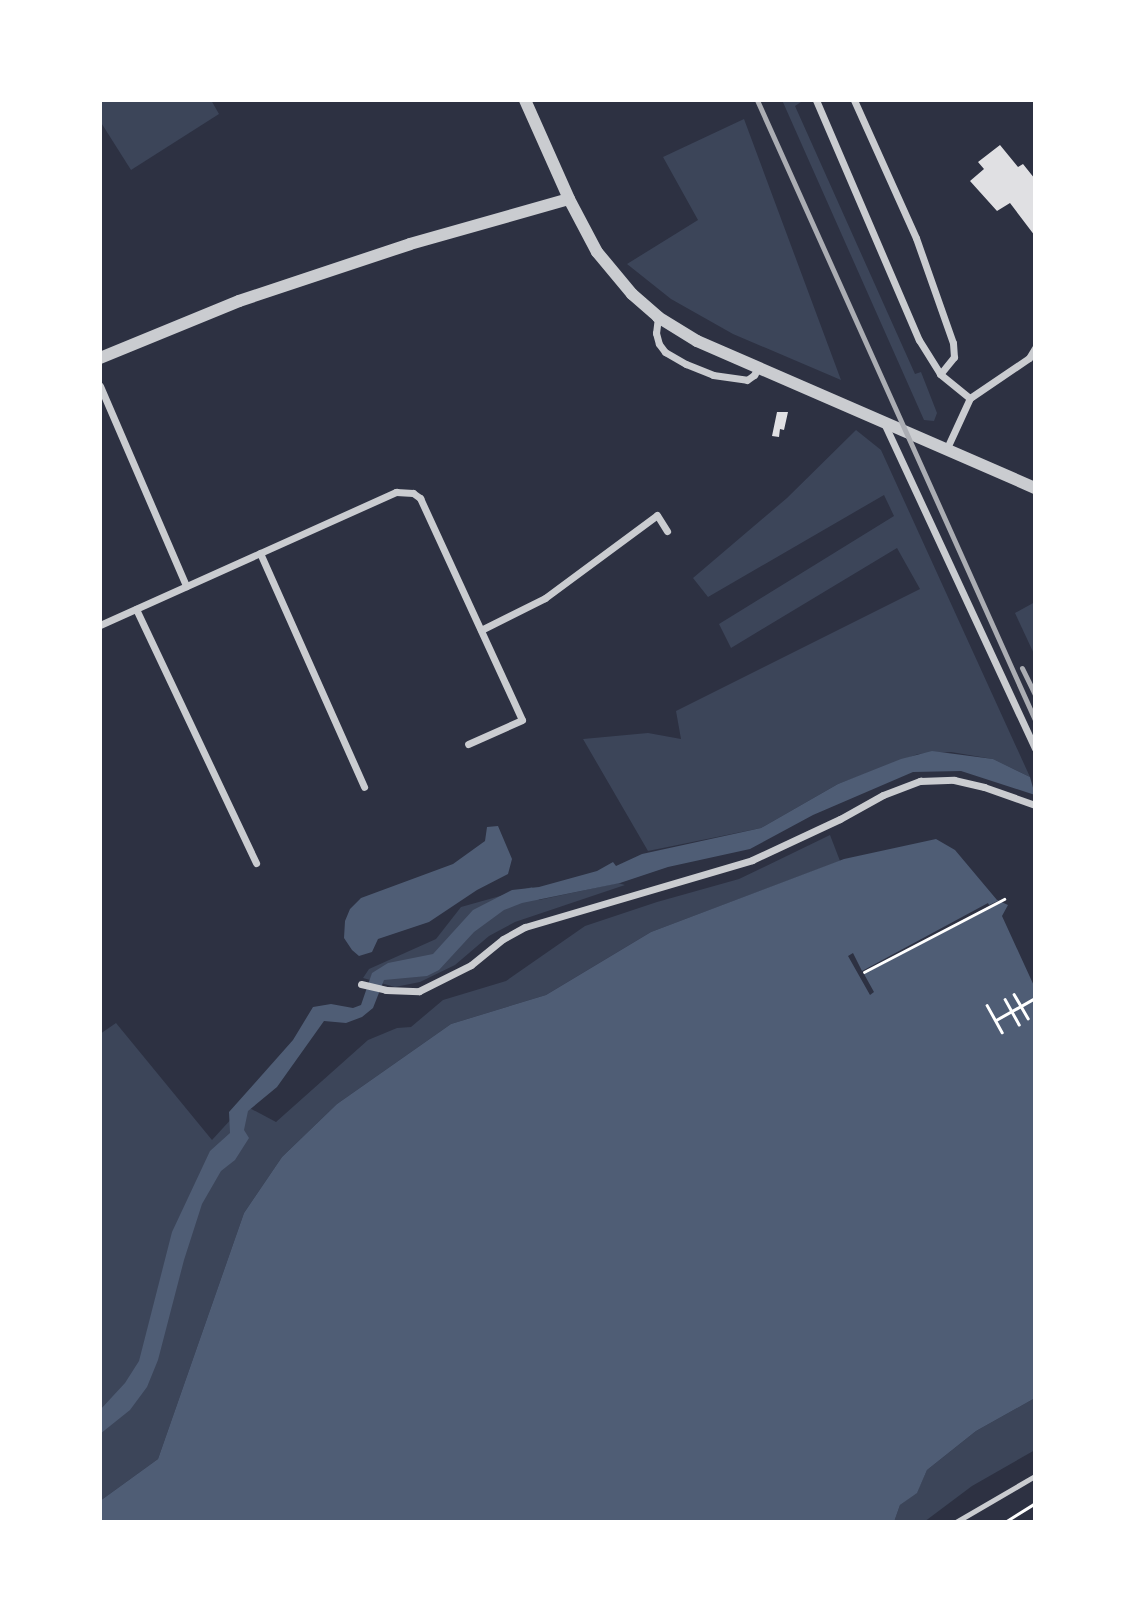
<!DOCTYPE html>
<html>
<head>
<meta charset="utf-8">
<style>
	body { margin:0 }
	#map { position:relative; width:1135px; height:1622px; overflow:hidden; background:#2d3142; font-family:Lato,sans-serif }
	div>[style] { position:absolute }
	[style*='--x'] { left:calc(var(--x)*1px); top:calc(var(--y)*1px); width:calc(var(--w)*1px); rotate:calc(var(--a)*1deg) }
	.green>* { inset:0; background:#3c4559 }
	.water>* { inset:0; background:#4f5d75 }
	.pier>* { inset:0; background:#2d3142 }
	.building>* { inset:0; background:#e0e0e3 }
	.path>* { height:2.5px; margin:-1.25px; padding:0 1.25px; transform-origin:1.25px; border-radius:1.25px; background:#fff }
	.service>* { height:4.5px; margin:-2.25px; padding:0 2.25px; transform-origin:2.25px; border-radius:2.25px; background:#caccd0 }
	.minor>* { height:7px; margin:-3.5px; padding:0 3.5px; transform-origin:3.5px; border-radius:3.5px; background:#caccd0 }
	.tertiary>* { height:12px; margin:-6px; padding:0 6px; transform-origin:6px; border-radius:6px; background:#caccd0 }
	.rail>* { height:5px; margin:-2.5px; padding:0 2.5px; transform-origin:2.5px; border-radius:2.5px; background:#abadb3 }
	span { translate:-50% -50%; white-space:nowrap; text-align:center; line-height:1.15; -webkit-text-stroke:7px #fff; paint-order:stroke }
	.frame { position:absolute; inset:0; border:102px solid #fff; pointer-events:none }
</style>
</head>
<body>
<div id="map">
	<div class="green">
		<div style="clip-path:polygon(100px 100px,211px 100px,219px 114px,131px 170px,100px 121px)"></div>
		<div style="clip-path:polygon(782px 100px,804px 100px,795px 106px,915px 374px,921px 372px,937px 413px,934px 421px,924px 420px)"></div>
		<div style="clip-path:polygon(744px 119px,841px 380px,733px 334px,671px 299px,627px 264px,698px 220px,663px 157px)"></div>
		<div style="clip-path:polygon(856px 430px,881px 450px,1030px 777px,993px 759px,951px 752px,918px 754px,838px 784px,761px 828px,648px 851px,583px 739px,648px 733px,681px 739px,676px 711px,920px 589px,897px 548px,731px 648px,719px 624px,894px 516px,884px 495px,708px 597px,693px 578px,787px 498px)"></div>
		<div style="clip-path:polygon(1035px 602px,1035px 656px,1015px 613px)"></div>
		<div style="clip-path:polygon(830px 835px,840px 861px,651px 932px,546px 995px,451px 1024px,337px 1104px,282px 1157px,244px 1213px,158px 1459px,100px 1501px,100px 1034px,116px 1023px,212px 1140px,244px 1105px,276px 1122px,368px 1040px,397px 1028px,411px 1027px,443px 1000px,506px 981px,585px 926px,657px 902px,739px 879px)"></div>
		<div style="clip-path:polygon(618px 883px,625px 885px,515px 922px,489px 936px,455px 965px,420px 982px,395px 987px,363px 978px,369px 969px,436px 939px,461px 907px,532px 887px,539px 900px)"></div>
		<div style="clip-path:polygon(1035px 1398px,1035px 1450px,972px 1486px,924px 1522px,894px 1522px,900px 1505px,917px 1492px,927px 1470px,976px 1431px)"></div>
	</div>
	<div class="water">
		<div style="clip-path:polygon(932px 751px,993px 759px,1030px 777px,1035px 795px,961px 771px,913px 772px,813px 815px,750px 849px,668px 867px,620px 883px,522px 903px,504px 910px,474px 932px,439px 970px,427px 976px,384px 980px,373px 1008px,362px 1017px,346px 1023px,324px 1021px,277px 1087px,248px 1111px,244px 1130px,249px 1138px,235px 1160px,221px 1171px,202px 1204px,184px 1260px,158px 1360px,147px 1387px,130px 1410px,100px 1434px,100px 1410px,125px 1383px,139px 1361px,172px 1232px,210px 1151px,230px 1133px,229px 1112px,293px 1040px,313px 1007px,331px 1004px,353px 1008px,361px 1005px,372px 973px,388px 963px,433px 954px,473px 910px,512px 890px,539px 887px,597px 871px,613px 862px,616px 866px,642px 854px,761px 828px,838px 784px,901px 759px)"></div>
		<div style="clip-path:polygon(498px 826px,512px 859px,508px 874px,477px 890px,429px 922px,378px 939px,372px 952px,359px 956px,352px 950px,344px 938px,345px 921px,350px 909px,361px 898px,453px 864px,485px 841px,487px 827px)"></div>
		<div style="clip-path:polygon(936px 839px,955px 850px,997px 900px,1008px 905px,1002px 916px,1035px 988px,1035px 1398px,976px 1431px,927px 1470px,917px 1493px,900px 1505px,894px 1522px,100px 1522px,100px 1501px,158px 1459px,244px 1213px,282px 1157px,337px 1104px,451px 1024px,546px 995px,651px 932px,844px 859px)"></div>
	</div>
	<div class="pier">
		<div style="clip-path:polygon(1002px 899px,1003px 901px,985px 911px,864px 974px,874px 992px,870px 995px,848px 956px,853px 953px,862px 971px,988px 903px,989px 905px)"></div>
	</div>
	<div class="building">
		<div style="clip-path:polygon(1000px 145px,1018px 167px,1023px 164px,1035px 179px,1035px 236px,1010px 203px,997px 211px,970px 181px,984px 169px,978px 162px)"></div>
		<div style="clip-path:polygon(777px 412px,788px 412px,784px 430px,780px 429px,779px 437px,772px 436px)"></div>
	</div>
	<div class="path">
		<div style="--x:864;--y:972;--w:158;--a:-27.5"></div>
		<div style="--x:1014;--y:994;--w:28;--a:60"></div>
		<div style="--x:1005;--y:999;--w:29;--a:61"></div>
		<div style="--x:987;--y:1005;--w:31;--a:61"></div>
		<div style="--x:996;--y:1020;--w:45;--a:-29.4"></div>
		<div style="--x:1005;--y:1522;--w:36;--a:-32"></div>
	</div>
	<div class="service">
		<div style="--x:956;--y:1522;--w:91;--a:-30.2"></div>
	</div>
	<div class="minor">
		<div style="--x:816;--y:100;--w:261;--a:66.8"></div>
		<div style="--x:919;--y:340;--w:40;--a:58"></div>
		<div style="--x:940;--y:374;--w:38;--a:39"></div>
		<div style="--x:854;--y:100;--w:151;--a:65.8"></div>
		<div style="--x:916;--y:238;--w:111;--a:70.6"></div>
		<div style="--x:953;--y:343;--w:14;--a:86"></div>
		<div style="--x:954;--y:357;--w:22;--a:129"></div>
		<div style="--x:658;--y:317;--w:16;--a:97"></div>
		<div style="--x:656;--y:333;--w:11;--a:75"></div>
		<div style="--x:659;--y:344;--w:10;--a:53"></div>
		<div style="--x:665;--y:352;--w:24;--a:30"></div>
		<div style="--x:686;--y:364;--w:29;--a:22"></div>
		<div style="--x:713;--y:375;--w:34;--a:8"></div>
		<div style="--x:747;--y:380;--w:9;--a:-36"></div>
		<div style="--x:754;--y:375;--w:10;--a:-61"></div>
		<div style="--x:100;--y:386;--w:218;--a:66.7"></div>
		<div style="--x:970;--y:398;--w:71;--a:-34.1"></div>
		<div style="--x:1029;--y:358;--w:12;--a:-59"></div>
		<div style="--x:884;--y:423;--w:359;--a:65.1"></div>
		<div style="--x:947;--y:448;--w:55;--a:-65.3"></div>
		<div style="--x:260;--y:553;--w:256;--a:66"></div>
		<div style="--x:136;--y:609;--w:281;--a:64.7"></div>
		<div style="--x:100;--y:625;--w:325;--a:-24.2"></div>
		<div style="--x:396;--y:492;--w:17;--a:3"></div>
		<div style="--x:413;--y:493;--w:9;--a:36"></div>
		<div style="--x:420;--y:498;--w:244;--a:65.3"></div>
		<div style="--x:522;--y:720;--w:59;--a:156"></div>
		<div style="--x:481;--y:630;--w:72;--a:-26.6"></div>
		<div style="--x:545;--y:598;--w:139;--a:-36.5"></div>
		<div style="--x:657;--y:515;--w:19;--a:58"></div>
		<div style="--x:361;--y:984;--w:26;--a:13"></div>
		<div style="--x:386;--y:990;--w:33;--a:2"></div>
		<div style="--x:419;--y:991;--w:58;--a:-26.6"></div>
		<div style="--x:471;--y:965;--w:41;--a:-39.1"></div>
		<div style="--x:503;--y:939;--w:25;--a:-29"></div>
		<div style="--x:525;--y:927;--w:237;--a:-16.4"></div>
		<div style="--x:752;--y:860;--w:97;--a:-25"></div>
		<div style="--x:840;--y:819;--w:49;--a:-29.2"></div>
		<div style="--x:883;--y:795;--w:40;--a:-21"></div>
		<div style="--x:920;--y:781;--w:34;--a:-2"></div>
		<div style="--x:954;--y:780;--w:31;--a:13"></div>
		<div style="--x:984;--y:787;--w:54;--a:19.4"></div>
	</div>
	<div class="tertiary">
		<div style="--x:525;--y:100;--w:108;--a:66"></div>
		<div style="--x:569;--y:199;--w:60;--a:62.2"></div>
		<div style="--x:597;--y:252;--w:55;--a:50.2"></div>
		<div style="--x:632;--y:294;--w:35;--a:41"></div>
		<div style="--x:658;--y:317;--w:46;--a:31.6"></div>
		<div style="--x:697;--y:341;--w:369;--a:23.5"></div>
		<div style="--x:100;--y:358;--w:150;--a:-22.3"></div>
		<div style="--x:239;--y:301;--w:180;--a:-18.4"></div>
		<div style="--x:410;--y:244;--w:165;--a:-15.8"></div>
	</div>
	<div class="rail">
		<div style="--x:757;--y:100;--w:679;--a:65.85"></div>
		<div style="--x:1022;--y:668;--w:30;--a:64"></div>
	</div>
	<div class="frame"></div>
</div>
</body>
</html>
